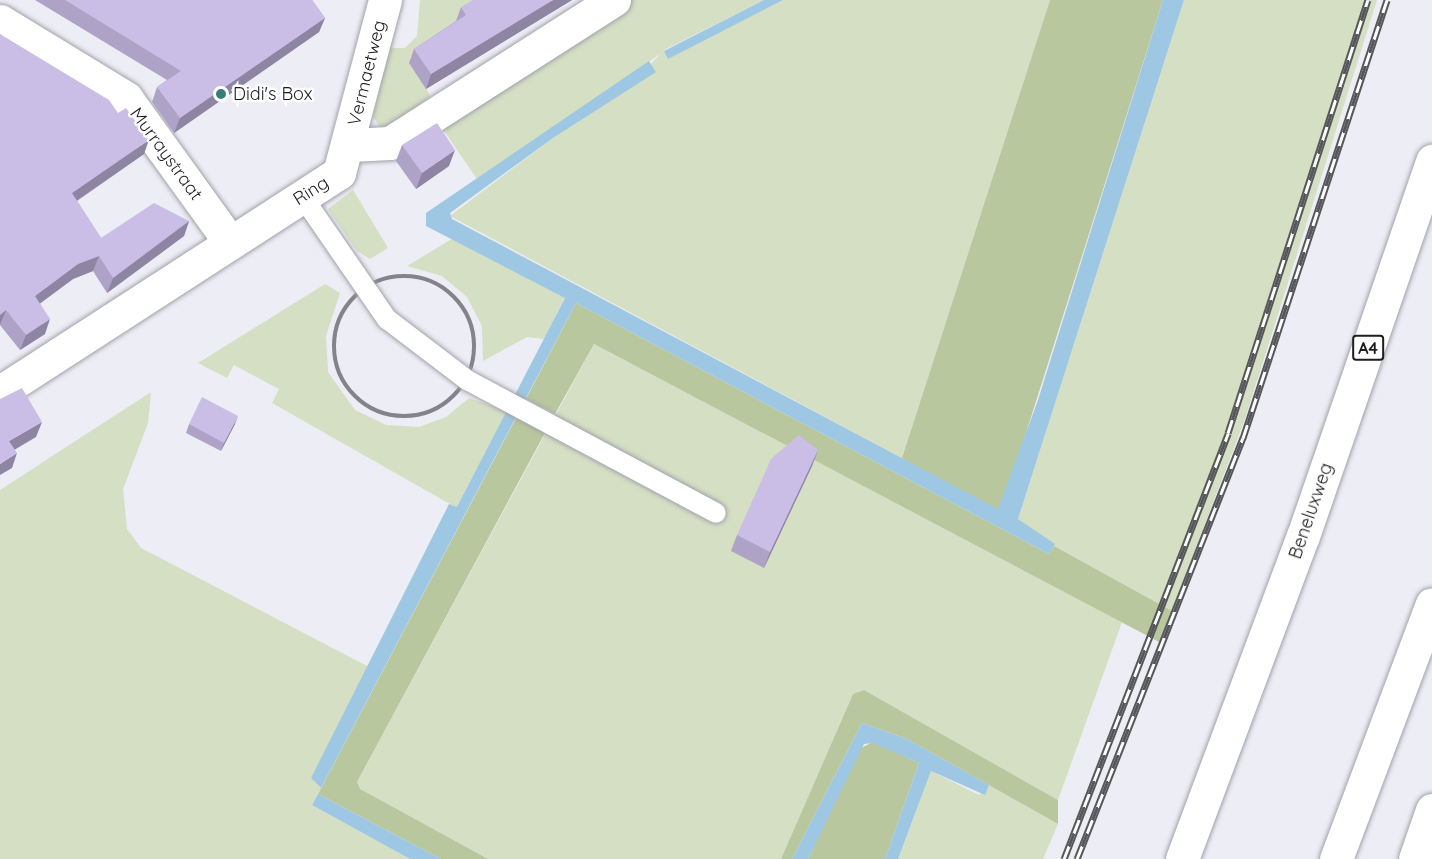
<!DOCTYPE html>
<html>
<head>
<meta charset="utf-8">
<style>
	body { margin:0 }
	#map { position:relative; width:1432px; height:859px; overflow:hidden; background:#ecedf5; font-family:Quicksand,sans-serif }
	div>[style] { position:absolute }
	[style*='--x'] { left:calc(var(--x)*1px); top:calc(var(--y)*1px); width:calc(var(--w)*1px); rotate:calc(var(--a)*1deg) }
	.green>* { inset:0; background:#d4dfc3 }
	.forest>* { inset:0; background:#b8c79e }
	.water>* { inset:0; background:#9ec7e3 }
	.path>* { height:4px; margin-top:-2px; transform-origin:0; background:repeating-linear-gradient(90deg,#838389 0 1.5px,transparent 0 6px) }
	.path>.ring { margin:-2px; padding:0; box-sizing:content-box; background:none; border:4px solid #838389; border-radius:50% }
	.roads { filter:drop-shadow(0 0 2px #a1a2aa) drop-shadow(0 0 2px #a1a2aa) }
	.lane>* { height:20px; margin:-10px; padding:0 10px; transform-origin:10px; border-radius:10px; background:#fff }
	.street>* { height:33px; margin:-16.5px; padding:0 16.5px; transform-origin:16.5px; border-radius:16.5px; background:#fff }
	.highway>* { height:33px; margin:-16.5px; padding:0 16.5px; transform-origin:16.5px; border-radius:16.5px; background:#fff }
	.rail>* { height:7px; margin-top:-3.5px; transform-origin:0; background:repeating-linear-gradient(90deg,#fff 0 14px,#57575b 0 28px); box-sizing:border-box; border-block:2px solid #57575b }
	.wall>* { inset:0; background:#aea3c7 }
	.shaded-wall>* { inset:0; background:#8d85a2 }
	.building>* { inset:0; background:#cabee7 }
	.dots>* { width:16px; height:16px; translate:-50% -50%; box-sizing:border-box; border:3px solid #fff; border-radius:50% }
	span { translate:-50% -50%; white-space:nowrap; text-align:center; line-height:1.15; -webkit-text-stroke:5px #fff; paint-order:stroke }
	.shield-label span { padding:2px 4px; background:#fff; border:2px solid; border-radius:4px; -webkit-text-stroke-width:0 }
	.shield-label { font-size:16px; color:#1d1d20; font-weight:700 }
	.street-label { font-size:18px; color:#1d1d20 }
	.poi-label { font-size:18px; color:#1d1d20 }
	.left { translate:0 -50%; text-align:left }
</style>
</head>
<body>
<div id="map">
	<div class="green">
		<div style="clip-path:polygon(420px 0,491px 0,410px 57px,430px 96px,393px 127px,380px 127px,373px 117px,389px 48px,405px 48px,417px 36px)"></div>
		<div style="clip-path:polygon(631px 0,764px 0,664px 50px,668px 58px,783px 0,1050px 0,902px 458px,450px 216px,553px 138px,655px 72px,651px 64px,660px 54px,477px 179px,442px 128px,618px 17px)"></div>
		<div style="clip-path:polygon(1184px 0,1377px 0,1245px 419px,1172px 611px,1054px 546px,1018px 519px)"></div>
		<div style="clip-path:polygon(353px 190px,388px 248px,370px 259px,357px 251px,328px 209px)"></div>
		<div style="clip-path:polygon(452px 239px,565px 297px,544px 339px,527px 337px,483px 361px,482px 326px,467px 297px,442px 276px,407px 266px)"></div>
		<div style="clip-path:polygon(325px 284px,340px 293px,326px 336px,328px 372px,355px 410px,386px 425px,419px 427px,446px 417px,469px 398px,507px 411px,457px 508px,272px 403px,279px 389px,234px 365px,227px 378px,198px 363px)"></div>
		<div style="clip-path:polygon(594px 344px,1122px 622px,1058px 800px,864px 690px,853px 694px,781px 859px,488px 859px,359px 789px,357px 782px)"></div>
		<div style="clip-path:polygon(151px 392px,148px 423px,123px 489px,127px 529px,141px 548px,369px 667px,311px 778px,321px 788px,312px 805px,410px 859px,0 859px,0 490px)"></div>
		<div style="clip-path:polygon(931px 771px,979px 795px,989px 785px,1058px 824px,1043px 859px,898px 859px)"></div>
	</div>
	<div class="forest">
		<div style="clip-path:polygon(1050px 0,1163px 0,1007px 493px,999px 509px,990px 509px,902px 458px)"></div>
		<div style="clip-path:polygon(576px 303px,1049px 554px,1054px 546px,1172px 611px,1161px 643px,594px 344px,555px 414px,526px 399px)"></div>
		<div style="clip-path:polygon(517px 416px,546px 431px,357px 782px,360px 789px,488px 859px,441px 859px,318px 794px)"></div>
		<div style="clip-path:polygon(864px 690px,1058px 800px,1058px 824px,907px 739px,862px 723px,792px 859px,781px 859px,853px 694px)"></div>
		<div style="clip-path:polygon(873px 742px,919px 763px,885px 859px,808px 859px,859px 749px)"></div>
	</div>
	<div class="water">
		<div style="clip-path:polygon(764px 0,783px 0,668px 59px,664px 51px)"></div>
		<div style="clip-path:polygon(1163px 0,1184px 0,1018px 519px,1055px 544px,1049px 554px,576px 303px,321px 788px,311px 778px,449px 504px,457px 507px,565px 298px,426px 226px,426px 213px,649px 61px,656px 72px,553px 138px,450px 213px,452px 219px,998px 509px,1038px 400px)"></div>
		<div style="clip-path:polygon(862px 723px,907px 739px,989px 785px,985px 795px,931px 771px,898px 859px,885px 859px,919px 763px,873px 743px,864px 744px,808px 859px,792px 859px)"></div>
		<div style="clip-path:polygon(318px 794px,441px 859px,410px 859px,312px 805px)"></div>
	</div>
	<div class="path">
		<div class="ring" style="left:334px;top:276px;width:136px;height:136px"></div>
	</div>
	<div class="roads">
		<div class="lane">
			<div style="--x:302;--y:196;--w:150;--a:55.4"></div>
			<div style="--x:387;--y:319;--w:101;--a:37.3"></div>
			<div style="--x:467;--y:380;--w:282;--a:28.1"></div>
		</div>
		<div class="street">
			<div style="--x:0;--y:21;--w:148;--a:31.4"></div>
			<div style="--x:126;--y:98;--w:178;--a:54.2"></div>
			<div style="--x:350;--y:145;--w:40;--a:-2.9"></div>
			<div style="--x:390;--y:143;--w:266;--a:-32.6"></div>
			<div style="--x:0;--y:392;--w:404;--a:-32.9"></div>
			<div style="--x:339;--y:173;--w:179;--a:-75.1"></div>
		</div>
		<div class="highway">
			<div style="--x:1182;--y:859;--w:345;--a:-69.5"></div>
			<div style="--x:1303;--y:536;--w:397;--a:-71"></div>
			<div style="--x:1336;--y:859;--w:272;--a:-69.4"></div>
			<div style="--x:1415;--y:859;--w:52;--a:-70.9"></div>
		</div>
	</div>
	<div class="rail">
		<div style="--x:1064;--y:859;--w:456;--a:-68.9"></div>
		<div style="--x:1228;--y:433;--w:455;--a:-72.1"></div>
		<div style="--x:1077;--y:859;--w:453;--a:-68.5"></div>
		<div style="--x:1243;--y:438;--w:461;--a:-71.8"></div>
	</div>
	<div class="wall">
		<div style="clip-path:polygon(35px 0,312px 0,325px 18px,319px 32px,174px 133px,152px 102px,157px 87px,167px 80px)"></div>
		<div style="clip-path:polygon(572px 0,426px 89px,409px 63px,414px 49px,456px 21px,461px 7px)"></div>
		<div style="clip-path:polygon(0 34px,144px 154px,77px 201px,101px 238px,189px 221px,184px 236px,107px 293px,93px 271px,73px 279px,40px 303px,45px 334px,20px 350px,0 325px)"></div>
		<div style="clip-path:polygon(402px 145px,449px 166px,416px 189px,396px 161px)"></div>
		<div style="clip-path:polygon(189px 424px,235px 424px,221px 451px,186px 433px)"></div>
		<div style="clip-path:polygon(818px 450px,812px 466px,764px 568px,731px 551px,737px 535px)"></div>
	</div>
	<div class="shaded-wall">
		<div style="clip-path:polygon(553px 0,572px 0,426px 89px,431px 74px)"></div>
		<div style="clip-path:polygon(325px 18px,319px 32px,174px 133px,180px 118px)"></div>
		<div style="clip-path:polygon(149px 140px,144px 154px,66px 208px,72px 193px)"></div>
		<div style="clip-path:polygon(455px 150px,449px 166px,416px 189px,422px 173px)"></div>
		<div style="clip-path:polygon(189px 221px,184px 236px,107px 293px,113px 278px)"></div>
		<div style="clip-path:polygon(99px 256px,93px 271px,73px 279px,30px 311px,35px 296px,78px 264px)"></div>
		<div style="clip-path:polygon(6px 310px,0 325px,0 315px)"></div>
		<div style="clip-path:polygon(50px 319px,45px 334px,20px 350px,26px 335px)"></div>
		<div style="clip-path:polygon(238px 416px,235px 424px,221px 451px,224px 443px)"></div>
		<div style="clip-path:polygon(42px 422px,36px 437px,4px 456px,9px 441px)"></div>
		<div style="clip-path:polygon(818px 450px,812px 466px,764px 568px,770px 552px)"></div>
		<div style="clip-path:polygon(17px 453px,12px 468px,0 475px,0 464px)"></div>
	</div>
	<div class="building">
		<div style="clip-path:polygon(65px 0,312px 0,325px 18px,180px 118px,157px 87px,181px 71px)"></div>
		<div style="clip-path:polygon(473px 0,553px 0,431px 74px,414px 49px,466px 15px,461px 7px)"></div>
		<div style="clip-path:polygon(0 34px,109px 100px,118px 113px,126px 108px,149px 140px,72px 193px,101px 238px,154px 203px,189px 221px,113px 278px,99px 256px,78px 264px,35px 296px,50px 319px,26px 335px,6px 310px,0 315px)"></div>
		<div style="clip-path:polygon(437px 123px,455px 150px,422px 173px,402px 145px)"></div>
		<div style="clip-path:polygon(22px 388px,42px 422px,9px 441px,17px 453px,0 464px,0 399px)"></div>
		<div style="clip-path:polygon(202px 397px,238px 416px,224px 443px,189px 424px)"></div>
		<div style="clip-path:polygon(799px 435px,818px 450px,770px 552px,737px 535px,771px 459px)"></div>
	</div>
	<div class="dots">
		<div style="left:221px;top:94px;background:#377e79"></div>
	</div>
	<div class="shield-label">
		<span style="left:1368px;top:348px">A4</span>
	</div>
	<div class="street-label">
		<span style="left:367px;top:73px;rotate:-76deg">Vermaetweg</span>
		<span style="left:166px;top:154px;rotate:54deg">Murraystraat</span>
		<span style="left:311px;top:191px;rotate:-32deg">Ring</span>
		<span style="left:1311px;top:511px;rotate:-71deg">Beneluxweg</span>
	</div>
	<div class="poi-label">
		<span class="left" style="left:233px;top:94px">Didi's Box</span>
	</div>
</div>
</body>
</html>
